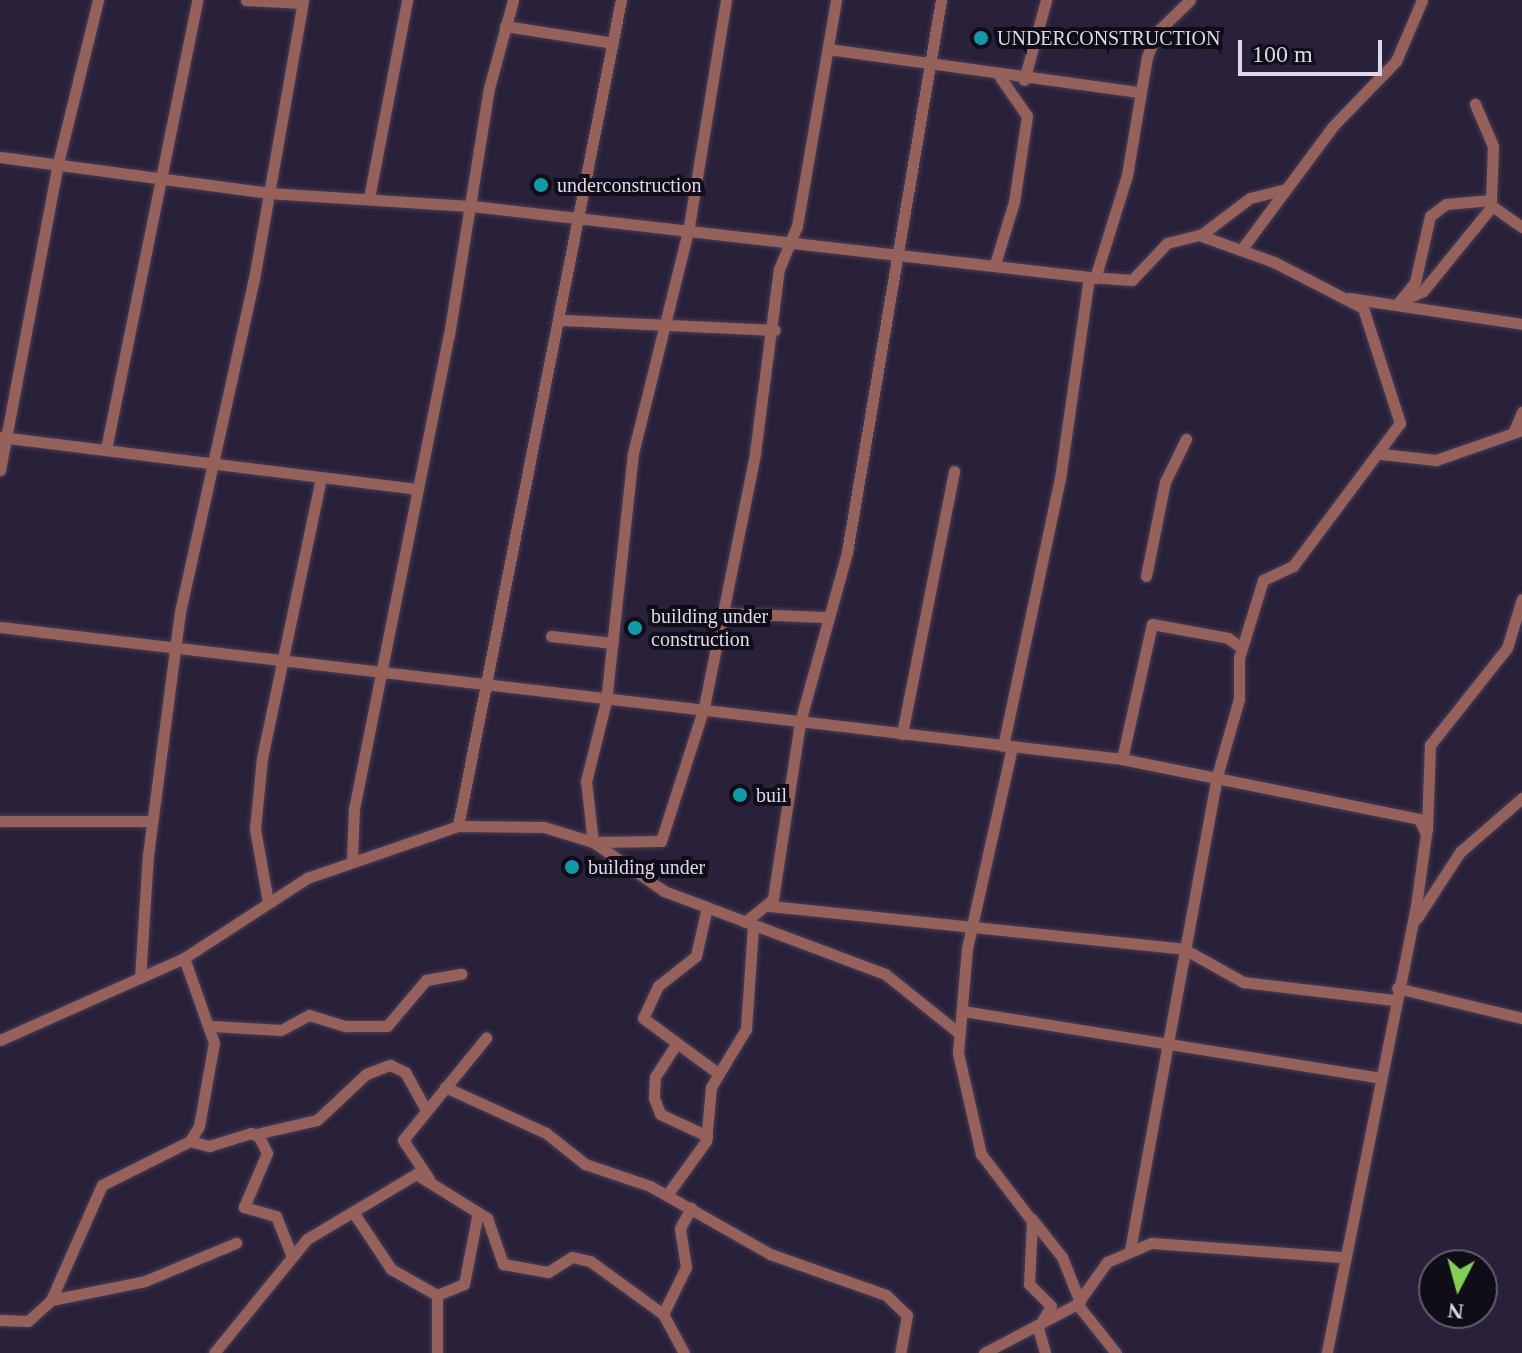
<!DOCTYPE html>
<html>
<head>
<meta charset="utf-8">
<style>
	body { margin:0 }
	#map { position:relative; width:1522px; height:1353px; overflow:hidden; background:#29203a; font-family:Georgia,serif }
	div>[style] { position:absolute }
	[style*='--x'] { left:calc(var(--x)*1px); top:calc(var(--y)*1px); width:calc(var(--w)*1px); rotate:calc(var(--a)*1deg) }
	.roads { filter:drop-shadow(0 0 2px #463d56) drop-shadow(0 0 2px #463d56) }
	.minor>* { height:11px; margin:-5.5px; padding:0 5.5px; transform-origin:5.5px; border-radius:5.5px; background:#96605b }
	.dots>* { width:22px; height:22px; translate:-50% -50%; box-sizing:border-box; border:4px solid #100c18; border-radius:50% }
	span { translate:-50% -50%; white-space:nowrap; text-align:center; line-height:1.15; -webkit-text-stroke:8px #100c18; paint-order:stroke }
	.poi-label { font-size:20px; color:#ddd8ea }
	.left { translate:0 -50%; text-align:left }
	.north { position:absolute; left:1418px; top:1249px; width:80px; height:80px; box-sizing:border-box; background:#100c18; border:2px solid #625e6c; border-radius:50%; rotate:186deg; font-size:22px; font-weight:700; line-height:32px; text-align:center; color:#ddd8ea }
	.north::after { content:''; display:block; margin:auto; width:28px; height:36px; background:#80d051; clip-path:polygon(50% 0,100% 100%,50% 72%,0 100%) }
	.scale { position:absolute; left:1238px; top:40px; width:144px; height:36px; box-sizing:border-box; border:4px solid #ddd8ea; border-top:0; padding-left:10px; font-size:24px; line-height:28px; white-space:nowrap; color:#ddd8ea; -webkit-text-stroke:6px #100c18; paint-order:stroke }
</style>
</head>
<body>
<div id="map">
	<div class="roads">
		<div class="minor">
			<div style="--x:246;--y:0;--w:56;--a:3.1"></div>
			<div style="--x:726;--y:0;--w:234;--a:99.3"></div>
			<div style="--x:688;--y:231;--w:229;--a:103.9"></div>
			<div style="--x:633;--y:453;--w:249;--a:96.2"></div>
			<div style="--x:606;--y:701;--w:82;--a:104"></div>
			<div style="--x:586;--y:781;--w:61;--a:83.5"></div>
			<div style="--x:593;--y:842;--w:68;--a:-0.8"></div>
			<div style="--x:661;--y:841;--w:141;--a:-72.2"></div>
			<div style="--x:704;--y:707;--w:259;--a:-78.6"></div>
			<div style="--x:755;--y:453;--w:186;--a:-82.6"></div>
			<div style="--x:779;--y:269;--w:47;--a:-67.3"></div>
			<div style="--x:797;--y:226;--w:229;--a:-80.2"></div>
			<div style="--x:505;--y:26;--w:109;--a:8.9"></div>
			<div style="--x:828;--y:49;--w:314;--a:7.9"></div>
			<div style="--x:1024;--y:80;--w:83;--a:-74.6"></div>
			<div style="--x:0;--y:157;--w:272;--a:7.6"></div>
			<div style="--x:270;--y:193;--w:202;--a:3.7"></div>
			<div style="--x:472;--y:206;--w:621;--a:6.56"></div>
			<div style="--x:1089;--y:277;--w:203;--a:98.2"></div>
			<div style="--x:1060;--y:478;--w:274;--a:102"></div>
			<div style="--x:369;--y:198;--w:202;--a:-79.1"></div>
			<div style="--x:1201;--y:235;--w:61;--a:-37.1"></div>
			<div style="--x:1250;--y:198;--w:37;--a:-14"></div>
			<div style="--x:1241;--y:250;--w:154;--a:-53.4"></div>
			<div style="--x:1333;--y:126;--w:91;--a:-45.9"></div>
			<div style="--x:1396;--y:61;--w:66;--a:-66.9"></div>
			<div style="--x:995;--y:264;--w:65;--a:-73"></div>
			<div style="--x:1014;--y:202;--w:87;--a:-81.4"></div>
			<div style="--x:1027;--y:116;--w:47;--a:-124.7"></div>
			<div style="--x:1089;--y:277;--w:43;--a:4"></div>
			<div style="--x:1132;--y:280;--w:51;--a:-46.6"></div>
			<div style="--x:1167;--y:243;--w:33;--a:-14"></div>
			<div style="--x:1199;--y:235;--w:80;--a:19.8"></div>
			<div style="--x:1274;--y:262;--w:100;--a:27.3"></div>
			<div style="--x:1363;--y:308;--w:121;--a:72.2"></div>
			<div style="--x:1400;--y:423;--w:179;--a:126.8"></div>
			<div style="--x:1293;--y:566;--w:33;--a:155"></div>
			<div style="--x:1263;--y:580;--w:82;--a:107.1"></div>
			<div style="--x:1239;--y:658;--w:41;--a:90"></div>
			<div style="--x:1239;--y:699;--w:80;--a:105.9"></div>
			<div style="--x:1217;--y:776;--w:483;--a:100.4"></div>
			<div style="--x:1095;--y:278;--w:108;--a:-72.7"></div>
			<div style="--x:1127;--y:175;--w:120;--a:-80.4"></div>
			<div style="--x:1147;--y:57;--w:26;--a:-69"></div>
			<div style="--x:1156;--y:33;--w:47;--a:-44.1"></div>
			<div style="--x:1349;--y:298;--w:175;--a:8.5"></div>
			<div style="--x:1403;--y:300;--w:22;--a:-24"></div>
			<div style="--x:1423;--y:291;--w:109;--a:-50.9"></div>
			<div style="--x:1492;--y:206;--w:37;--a:35"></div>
			<div style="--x:1399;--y:302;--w:26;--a:-51"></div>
			<div style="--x:1415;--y:282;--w:68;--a:-77.2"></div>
			<div style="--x:1430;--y:216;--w:20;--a:-37"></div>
			<div style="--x:1446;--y:204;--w:45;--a:-5.1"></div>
			<div style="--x:1491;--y:200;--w:54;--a:-87.9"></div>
			<div style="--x:1493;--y:146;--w:46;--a:-113.2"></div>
			<div style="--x:563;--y:320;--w:212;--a:2.7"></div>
			<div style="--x:1514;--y:431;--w:21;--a:-67"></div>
			<div style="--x:0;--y:437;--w:420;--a:7.1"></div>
			<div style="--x:106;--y:449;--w:458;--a:-78.5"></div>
			<div style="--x:1381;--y:454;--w:55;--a:6.2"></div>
			<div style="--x:1436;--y:460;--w:91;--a:-19.2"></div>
			<div style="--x:0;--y:470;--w:312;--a:-79.3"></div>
			<div style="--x:58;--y:163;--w:168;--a:-76.2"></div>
			<div style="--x:1146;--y:576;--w:96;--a:-78.6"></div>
			<div style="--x:1165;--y:482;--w:48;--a:-64"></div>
			<div style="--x:725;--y:613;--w:99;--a:2.3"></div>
			<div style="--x:0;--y:627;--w:1130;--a:6.71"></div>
			<div style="--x:1122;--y:759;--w:303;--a:11.4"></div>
			<div style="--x:1419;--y:819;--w:17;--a:65"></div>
			<div style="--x:1426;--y:834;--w:73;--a:97.9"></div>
			<div style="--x:1416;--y:906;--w:456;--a:101.3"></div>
			<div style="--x:551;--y:636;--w:62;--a:6.4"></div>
			<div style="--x:902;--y:734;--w:268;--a:-78.8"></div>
			<div style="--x:1012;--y:747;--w:206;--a:102.6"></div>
			<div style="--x:967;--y:948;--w:105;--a:94.9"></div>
			<div style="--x:958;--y:1053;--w:104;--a:77.2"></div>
			<div style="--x:981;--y:1154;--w:84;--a:52.7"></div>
			<div style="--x:1032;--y:1221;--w:63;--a:92.7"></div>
			<div style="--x:1029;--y:1284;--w:31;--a:45"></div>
			<div style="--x:1051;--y:1306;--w:26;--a:121"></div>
			<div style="--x:1038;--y:1328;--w:26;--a:74"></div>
			<div style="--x:1122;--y:759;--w:138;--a:-77.5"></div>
			<div style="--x:1152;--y:624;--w:77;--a:10.4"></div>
			<div style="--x:1228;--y:638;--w:17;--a:36"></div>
			<div style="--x:0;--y:821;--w:152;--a:0"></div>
			<div style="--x:458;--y:826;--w:842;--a:-78.84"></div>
			<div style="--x:1427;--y:830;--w:85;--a:-88"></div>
			<div style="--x:1430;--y:745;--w:124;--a:-51.6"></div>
			<div style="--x:1507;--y:648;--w:51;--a:-73"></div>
			<div style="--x:352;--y:860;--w:51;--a:-87.8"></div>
			<div style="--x:354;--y:809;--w:483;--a:-78.7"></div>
			<div style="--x:449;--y:335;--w:250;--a:-80.8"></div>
			<div style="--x:489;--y:88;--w:91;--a:-74.7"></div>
			<div style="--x:268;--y:902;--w:74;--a:-100.1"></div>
			<div style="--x:255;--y:829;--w:71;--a:-84.4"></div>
			<div style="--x:262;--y:758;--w:287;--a:-78.1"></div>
			<div style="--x:770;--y:906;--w:416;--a:5.9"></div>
			<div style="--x:1184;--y:949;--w:68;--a:29.2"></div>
			<div style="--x:1243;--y:982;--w:152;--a:6.8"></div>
			<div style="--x:707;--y:907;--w:50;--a:102.7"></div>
			<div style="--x:696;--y:956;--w:48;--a:141.7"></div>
			<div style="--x:658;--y:986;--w:35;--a:115"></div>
			<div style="--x:643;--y:1018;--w:94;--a:36.4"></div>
			<div style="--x:1417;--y:918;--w:79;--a:-56.9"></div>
			<div style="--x:1460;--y:852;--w:82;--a:-41.1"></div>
			<div style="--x:745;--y:922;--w:36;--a:-39"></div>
			<div style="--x:773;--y:899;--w:179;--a:-81.3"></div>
			<div style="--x:800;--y:722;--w:176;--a:-74.5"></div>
			<div style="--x:847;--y:552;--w:560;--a:-80.34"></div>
			<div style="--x:140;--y:978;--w:123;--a:-86.3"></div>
			<div style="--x:148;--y:855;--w:245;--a:-82.5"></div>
			<div style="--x:180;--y:612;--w:341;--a:-77.5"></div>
			<div style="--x:254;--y:279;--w:283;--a:-80"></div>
			<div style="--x:1397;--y:988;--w:129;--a:13.5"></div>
			<div style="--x:963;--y:1011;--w:419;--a:9.1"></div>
			<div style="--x:212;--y:1026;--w:69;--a:3.3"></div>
			<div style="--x:281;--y:1030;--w:32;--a:-28"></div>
			<div style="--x:309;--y:1015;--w:39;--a:17"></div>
			<div style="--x:346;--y:1026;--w:41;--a:0"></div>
			<div style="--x:387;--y:1026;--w:60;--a:-49.7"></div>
			<div style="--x:426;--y:980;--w:36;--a:-10"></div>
			<div style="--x:0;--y:1040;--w:201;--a:-24"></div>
			<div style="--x:184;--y:958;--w:147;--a:-33"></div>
			<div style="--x:307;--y:878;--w:160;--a:-19"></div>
			<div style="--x:458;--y:826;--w:86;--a:0.7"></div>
			<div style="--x:544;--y:827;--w:51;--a:17"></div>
			<div style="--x:593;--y:842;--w:86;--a:34.6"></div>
			<div style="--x:664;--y:891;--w:236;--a:20.6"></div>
			<div style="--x:885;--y:974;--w:95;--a:38.6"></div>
			<div style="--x:675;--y:1046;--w:37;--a:123"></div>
			<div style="--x:655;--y:1077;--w:21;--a:93"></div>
			<div style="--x:654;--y:1098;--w:17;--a:69"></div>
			<div style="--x:660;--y:1114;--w:52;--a:25.1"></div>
			<div style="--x:445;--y:1087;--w:111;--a:24.5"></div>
			<div style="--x:546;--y:1133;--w:50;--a:38.5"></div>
			<div style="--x:585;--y:1164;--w:69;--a:18.7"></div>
			<div style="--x:650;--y:1186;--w:138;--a:29.5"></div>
			<div style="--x:770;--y:1254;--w:123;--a:19.5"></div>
			<div style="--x:886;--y:1295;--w:29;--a:44"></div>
			<div style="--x:907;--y:1315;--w:39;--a:100"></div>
			<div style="--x:256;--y:1134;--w:63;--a:-12.9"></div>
			<div style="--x:317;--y:1120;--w:67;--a:-43.2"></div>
			<div style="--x:366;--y:1074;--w:26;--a:-21"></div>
			<div style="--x:390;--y:1065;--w:17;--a:25"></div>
			<div style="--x:405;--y:1072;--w:43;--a:61.1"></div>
			<div style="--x:190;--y:1141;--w:20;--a:15"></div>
			<div style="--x:209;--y:1146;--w:44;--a:-17.2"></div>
			<div style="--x:251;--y:1133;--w:9;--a:27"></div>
			<div style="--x:259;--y:1137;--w:18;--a:63"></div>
			<div style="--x:267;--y:1153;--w:59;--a:113.1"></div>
			<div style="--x:244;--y:1207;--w:33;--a:16"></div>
			<div style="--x:276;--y:1216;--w:41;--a:68.5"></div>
			<div style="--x:429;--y:1179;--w:47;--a:-123.7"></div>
			<div style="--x:403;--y:1140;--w:132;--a:-50.9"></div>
			<div style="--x:667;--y:1195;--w:67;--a:-54.2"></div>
			<div style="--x:706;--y:1141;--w:54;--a:-84.7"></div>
			<div style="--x:711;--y:1087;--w:68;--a:-58.9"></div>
			<div style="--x:746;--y:1029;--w:103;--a:-86.1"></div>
			<div style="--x:353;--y:1212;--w:69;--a:56.3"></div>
			<div style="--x:391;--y:1269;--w:53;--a:29.5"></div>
			<div style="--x:437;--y:1295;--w:29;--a:-22"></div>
			<div style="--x:464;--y:1284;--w:73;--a:-79"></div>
			<div style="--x:1031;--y:1218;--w:50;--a:51.5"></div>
			<div style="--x:1062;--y:1257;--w:48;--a:68.2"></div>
			<div style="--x:437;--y:1295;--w:58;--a:90"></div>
			<div style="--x:51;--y:1300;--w:96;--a:-11.4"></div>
			<div style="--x:145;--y:1281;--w:99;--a:-22.7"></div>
			<div style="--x:1077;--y:1304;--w:63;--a:51.5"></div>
			<div style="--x:663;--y:1314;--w:52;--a:-63.9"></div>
			<div style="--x:686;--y:1267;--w:39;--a:-99"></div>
			<div style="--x:680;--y:1228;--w:23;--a:-61"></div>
			<div style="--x:0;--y:1320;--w:28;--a:2"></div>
			<div style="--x:28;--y:1321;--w:31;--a:-42"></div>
			<div style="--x:51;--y:1300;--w:126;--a:-66.1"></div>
			<div style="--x:102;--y:1185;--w:98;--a:-26.6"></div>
			<div style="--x:190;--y:1141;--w:17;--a:-59"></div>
			<div style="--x:199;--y:1126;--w:84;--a:-79.8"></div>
			<div style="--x:214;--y:1043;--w:90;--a:-109.4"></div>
			<div style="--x:214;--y:1353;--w:147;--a:-50.8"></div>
			<div style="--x:307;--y:1239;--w:127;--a:-30.8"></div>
			<div style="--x:416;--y:1174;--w:84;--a:31.8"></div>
			<div style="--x:487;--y:1218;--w:49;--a:70.8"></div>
			<div style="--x:503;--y:1264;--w:46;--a:10.1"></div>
			<div style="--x:548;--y:1272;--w:28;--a:-32"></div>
			<div style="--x:572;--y:1257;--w:18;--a:13"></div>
			<div style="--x:590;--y:1261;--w:90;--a:36"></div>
			<div style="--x:663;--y:1314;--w:44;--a:61.7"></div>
			<div style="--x:984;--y:1353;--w:105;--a:-27.8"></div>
			<div style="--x:1077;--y:1304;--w:52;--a:-54.5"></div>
			<div style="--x:1107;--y:1262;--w:48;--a:-23.4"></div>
			<div style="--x:1151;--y:1243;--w:191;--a:4.2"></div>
		</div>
	</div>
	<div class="dots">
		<div style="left:981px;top:38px;background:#0f9aa8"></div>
		<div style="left:541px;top:185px;background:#0f9aa8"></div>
		<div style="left:635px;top:628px;background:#0f9aa8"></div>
		<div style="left:740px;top:795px;background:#0f9aa8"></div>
		<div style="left:572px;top:867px;background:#0f9aa8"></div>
	</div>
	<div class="poi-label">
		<span class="left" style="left:997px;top:38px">UNDERCONSTRUCTION</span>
		<span class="left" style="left:557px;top:185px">underconstruction</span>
		<span class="left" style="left:651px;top:628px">building under<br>construction</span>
		<span class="left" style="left:756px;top:795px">buil</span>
		<span class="left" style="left:588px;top:867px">building under</span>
	</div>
	<div class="north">N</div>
	<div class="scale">100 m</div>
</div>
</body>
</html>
